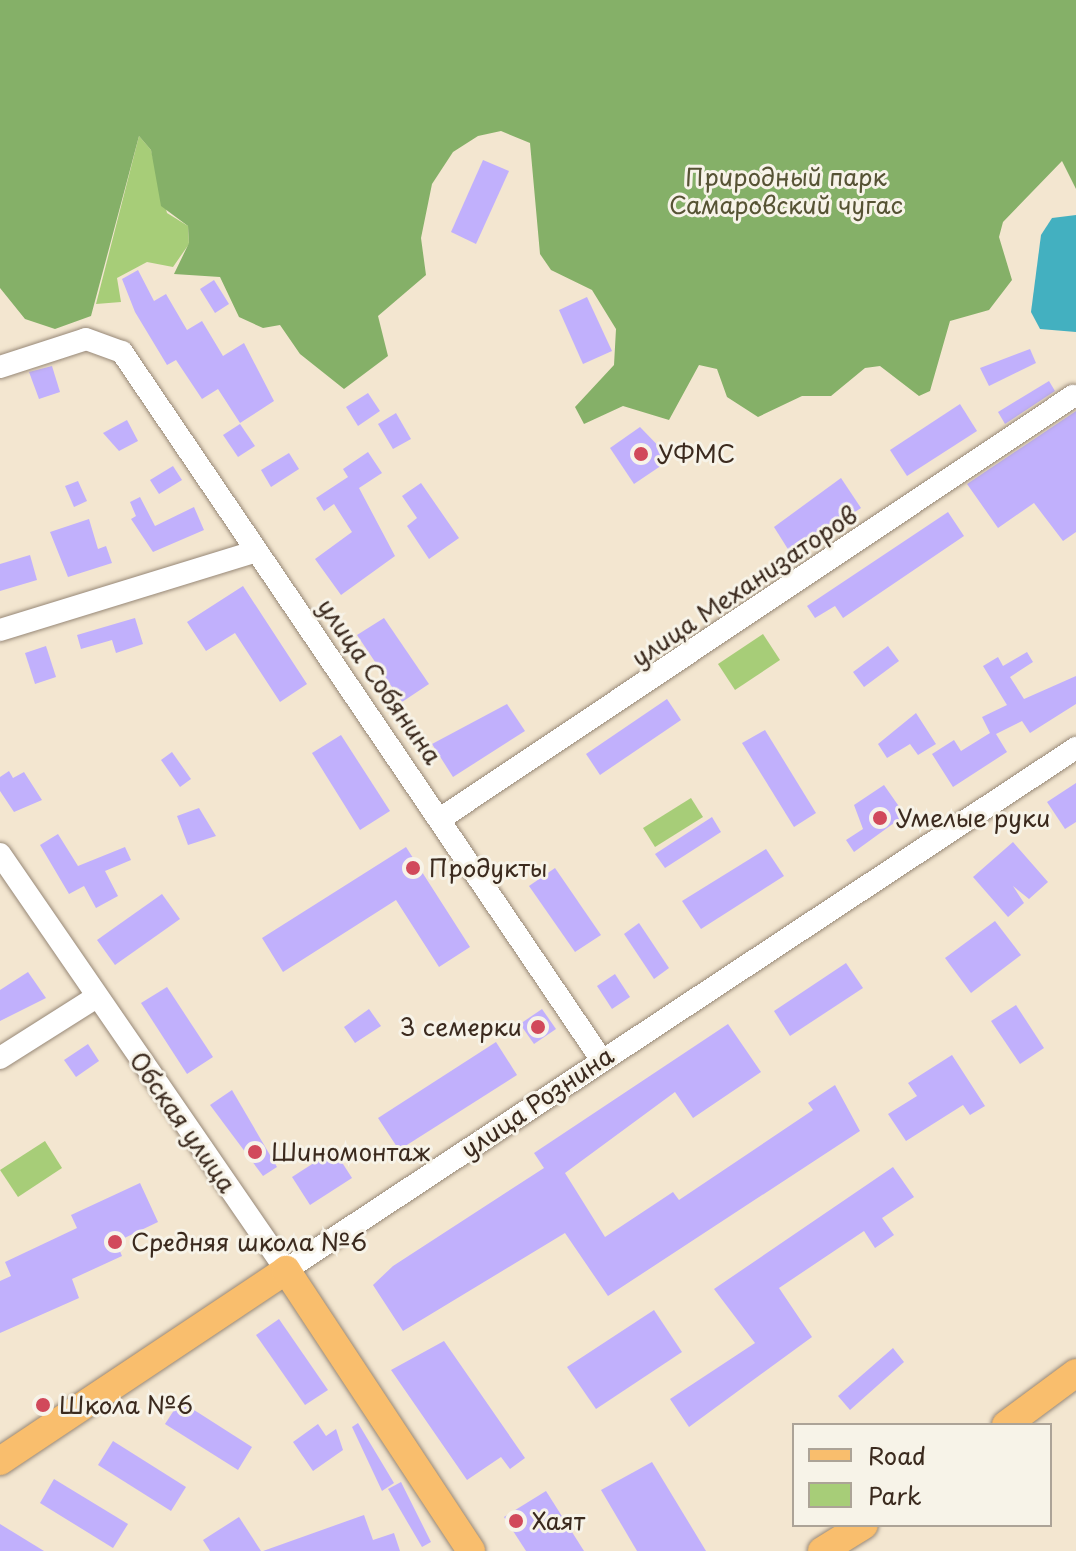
<!DOCTYPE html>
<html>
<head>
<meta charset="utf-8">
<style>
	body { margin:0 }
	#map { position:relative; width:1076px; height:1551px; overflow:hidden; background:#f3e6d0; font-family:"Playpen Sans",sans-serif }
	div>[style] { position:absolute }
	[style*='--x'] { left:calc(var(--x)*1px); top:calc(var(--y)*1px); width:calc(var(--w)*1px); rotate:calc(var(--a)*1deg) }
	.green>* { inset:0; background:#a7cd78 }
	.forest>* { inset:0; background:#85b068 }
	.water>* { inset:0; background:#43b0c0 }
	.building>* { inset:0; background:#c1b0fc }
	.roads { filter:drop-shadow(0 0 2px #978877) drop-shadow(0 0 2px #978877) }
	.minor>* { height:22px; margin:-11px; padding:0 11px; transform-origin:11px; border-radius:11px; background:#fff }
	.major>* { height:28px; margin:-14px; padding:0 14px; transform-origin:14px; border-radius:14px; background:#f9be6d }
	.dots>* { width:22px; height:22px; translate:-50% -50%; box-sizing:border-box; border:4px solid #f7f3e8; border-radius:50% }
	span { translate:-50% -50%; white-space:nowrap; text-align:center; line-height:1.15; -webkit-text-stroke:6px #f7f3e8; paint-order:stroke }
	.park-label { font-size:24px; color:#565334 }
	.poi-label { font-size:24px; color:#3b2a1e }
	.left { translate:0 -50%; text-align:left }
	.right { translate:-100% -50%; text-align:right }
	.street-label { font-size:24px; color:#3b2a1e }
	.legend { position:absolute; left:792px; top:1423px; width:260px; height:104px; box-sizing:border-box; background:#f7f3e8; border:2px solid #aca397; margin:0; padding:10px 14px; list-style:none; font-size:24px; color:#3b2a1e }
	.legend li { display:flex; align-items:center; gap:16px; height:40px }
	.legend b { width:40px; border:2px solid #aca397 }
</style>
</head>
<body>
<div id="map">
	<div class="green">
		<div style="clip-path:polygon(139px 136px,151px 150px,167px 213px,188px 226px,189px 244px,173px 267px,147px 262px,117px 278px,121px 302px,96px 304px)"></div>
		<div style="clip-path:polygon(763px 634px,780px 660px,735px 690px,718px 664px)"></div>
		<div style="clip-path:polygon(691px 798px,703px 817px,655px 847px,643px 828px)"></div>
		<div style="clip-path:polygon(45px 1141px,62px 1168px,18px 1197px,0 1170px)"></div>
	</div>
	<div class="forest">
		<div style="clip-path:polygon(0 0,1076px 0,1076px 189px,1062px 161px,1003px 222px,999px 237px,1012px 280px,989px 310px,950px 321px,930px 391px,919px 396px,880px 366px,865px 368px,831px 396px,802px 396px,758px 417px,727px 397px,717px 369px,699px 365px,669px 420px,623px 406px,584px 424px,575px 407px,614px 365px,616px 329px,592px 290px,551px 270px,540px 254px,530px 143px,501px 131px,478px 136px,453px 152px,432px 184px,421px 238px,426px 275px,378px 316px,388px 356px,344px 389px,300px 354px,280px 325px,263px 328px,239px 317px,220px 277px,174px 274px,189px 243px,188px 226px,161px 206px,151px 150px,139px 136px,91px 316px,55px 329px,25px 319px,0 288px)"></div>
	</div>
	<div class="water">
		<div style="clip-path:polygon(1076px 215px,1076px 332px,1040px 329px,1031px 312px,1041px 235px,1052px 218px)"></div>
	</div>
	<div class="building">
		<div style="clip-path:polygon(483px 160px,509px 171px,476px 244px,451px 232px)"></div>
		<div style="clip-path:polygon(138px 270px,154px 301px,166px 294px,187px 330px,202px 321px,223px 356px,244px 343px,274px 401px,240px 423px,218px 389px,202px 399px,176px 360px,167px 365px,135px 312px,122px 279px)"></div>
		<div style="clip-path:polygon(214px 280px,229px 304px,215px 313px,200px 289px)"></div>
		<div style="clip-path:polygon(587px 297px,612px 351px,583px 364px,559px 310px)"></div>
		<div style="clip-path:polygon(1030px 349px,1036px 363px,989px 386px,980px 368px)"></div>
		<div style="clip-path:polygon(52px 366px,60px 392px,39px 399px,29px 372px)"></div>
		<div style="clip-path:polygon(1049px 381px,1055px 391px,1005px 424px,998px 412px)"></div>
		<div style="clip-path:polygon(368px 393px,380px 411px,358px 426px,346px 407px)"></div>
		<div style="clip-path:polygon(960px 404px,977px 431px,907px 476px,890px 450px)"></div>
		<div style="clip-path:polygon(1076px 411px,1076px 532px,1063px 541px,1034px 503px,998px 528px,967px 484px)"></div>
		<div style="clip-path:polygon(396px 413px,411px 439px,393px 449px,378px 424px)"></div>
		<div style="clip-path:polygon(127px 420px,138px 441px,119px 451px,103px 433px)"></div>
		<div style="clip-path:polygon(240px 424px,255px 446px,238px 457px,223px 435px)"></div>
		<div style="clip-path:polygon(640px 427px,671px 459px,634px 484px,610px 448px)"></div>
		<div style="clip-path:polygon(368px 452px,382px 473px,359px 488px,395px 556px,341px 595px,315px 559px,352px 532px,334px 504px,324px 511px,316px 498px,348px 477px,343px 469px)"></div>
		<div style="clip-path:polygon(289px 453px,299px 469px,271px 487px,261px 470px)"></div>
		<div style="clip-path:polygon(173px 466px,182px 480px,159px 494px,150px 480px)"></div>
		<div style="clip-path:polygon(841px 478px,861px 508px,791px 554px,774px 527px)"></div>
		<div style="clip-path:polygon(78px 481px,87px 501px,74px 507px,65px 486px)"></div>
		<div style="clip-path:polygon(421px 483px,459px 538px,429px 559px,407px 526px,417px 518px,402px 496px)"></div>
		<div style="clip-path:polygon(140px 497px,155px 526px,194px 507px,204px 530px,153px 552px,131px 519px,136px 516px,130px 502px)"></div>
		<div style="clip-path:polygon(948px 512px,964px 536px,843px 618px,835px 606px,815px 618px,807px 606px)"></div>
		<div style="clip-path:polygon(89px 519px,98px 549px,106px 546px,112px 563px,68px 577px,50px 532px)"></div>
		<div style="clip-path:polygon(30px 555px,37px 580px,0 591px,0 564px)"></div>
		<div style="clip-path:polygon(243px 586px,307px 684px,280px 702px,235px 633px,206px 651px,187px 622px)"></div>
		<div style="clip-path:polygon(135px 618px,143px 644px,116px 653px,112px 640px,81px 649px,77px 635px)"></div>
		<div style="clip-path:polygon(384px 618px,429px 684px,402px 702px,357px 635px)"></div>
		<div style="clip-path:polygon(46px 646px,56px 677px,35px 684px,25px 653px)"></div>
		<div style="clip-path:polygon(888px 646px,899px 661px,864px 687px,853px 672px)"></div>
		<div style="clip-path:polygon(1027px 652px,1033px 662px,1010px 677px,1024px 699px,1076px 676px,1076px 704px,1030px 733px,1022px 721px,996px 734px,1007px 752px,953px 787px,932px 754px,954px 740px,961px 751px,990px 733px,982px 717px,1007px 705px,983px 666px,998px 657px,1003px 666px)"></div>
		<div style="clip-path:polygon(667px 699px,681px 720px,600px 775px,586px 754px)"></div>
		<div style="clip-path:polygon(507px 704px,525px 731px,453px 777px,432px 744px)"></div>
		<div style="clip-path:polygon(916px 713px,936px 744px,918px 755px,910px 744px,887px 758px,878px 744px)"></div>
		<div style="clip-path:polygon(765px 730px,816px 813px,794px 827px,742px 743px)"></div>
		<div style="clip-path:polygon(341px 735px,390px 811px,360px 830px,312px 753px)"></div>
		<div style="clip-path:polygon(172px 752px,191px 779px,180px 787px,161px 760px)"></div>
		<div style="clip-path:polygon(9px 771px,13px 778px,24px 772px,42px 800px,14px 812px,0 791px,0 777px)"></div>
		<div style="clip-path:polygon(1076px 783px,1076px 822px,1065px 829px,1047px 802px)"></div>
		<div style="clip-path:polygon(884px 785px,905px 815px,854px 852px,846px 840px,863px 829px,854px 805px)"></div>
		<div style="clip-path:polygon(199px 808px,216px 836px,188px 845px,177px 816px)"></div>
		<div style="clip-path:polygon(712px 817px,721px 832px,665px 868px,655px 854px)"></div>
		<div style="clip-path:polygon(58px 834px,78px 866px,125px 847px,131px 860px,105px 871px,118px 896px,96px 908px,84px 886px,69px 894px,40px 845px)"></div>
		<div style="clip-path:polygon(1013px 842px,1048px 882px,1029px 899px,1013px 886px,1024px 903px,1008px 917px,973px 877px)"></div>
		<div style="clip-path:polygon(406px 847px,470px 947px,439px 967px,396px 900px,283px 972px,262px 938px)"></div>
		<div style="clip-path:polygon(766px 849px,784px 876px,701px 929px,682px 901px)"></div>
		<div style="clip-path:polygon(555px 868px,601px 935px,575px 952px,529px 886px)"></div>
		<div style="clip-path:polygon(162px 894px,180px 919px,115px 965px,97px 940px)"></div>
		<div style="clip-path:polygon(995px 921px,1021px 955px,971px 993px,945px 958px)"></div>
		<div style="clip-path:polygon(639px 923px,669px 968px,654px 979px,624px 934px)"></div>
		<div style="clip-path:polygon(846px 963px,863px 988px,790px 1036px,774px 1011px)"></div>
		<div style="clip-path:polygon(28px 972px,46px 998px,0 1021px,0 990px)"></div>
		<div style="clip-path:polygon(615px 974px,630px 997px,612px 1009px,597px 986px)"></div>
		<div style="clip-path:polygon(167px 987px,213px 1057px,187px 1074px,141px 1003px)"></div>
		<div style="clip-path:polygon(1016px 1005px,1044px 1048px,1020px 1064px,991px 1021px)"></div>
		<div style="clip-path:polygon(369px 1009px,381px 1026px,355px 1043px,344px 1027px)"></div>
		<div style="clip-path:polygon(542px 1009px,556px 1029px,534px 1044px,520px 1024px)"></div>
		<div style="clip-path:polygon(728px 1024px,761px 1072px,693px 1118px,675px 1092px,565px 1173px,605px 1237px,673px 1192px,679px 1200px,813px 1110px,808px 1103px,835px 1085px,860px 1131px,608px 1296px,565px 1233px,403px 1331px,373px 1285px,393px 1266px,544px 1168px,534px 1153px)"></div>
		<div style="clip-path:polygon(496px 1042px,517px 1075px,399px 1150px,378px 1118px)"></div>
		<div style="clip-path:polygon(88px 1044px,99px 1061px,76px 1077px,64px 1060px)"></div>
		<div style="clip-path:polygon(952px 1055px,985px 1106px,970px 1115px,963px 1105px,906px 1141px,888px 1114px,917px 1096px,908px 1083px)"></div>
		<div style="clip-path:polygon(232px 1090px,277px 1167px,263px 1176px,210px 1105px)"></div>
		<div style="clip-path:polygon(334px 1150px,352px 1178px,310px 1205px,292px 1177px)"></div>
		<div style="clip-path:polygon(893px 1167px,914px 1197px,882px 1218px,894px 1235px,875px 1248px,864px 1231px,779px 1288px,812px 1337px,689px 1427px,670px 1399px,755px 1343px,714px 1289px)"></div>
		<div style="clip-path:polygon(140px 1183px,158px 1222px,116px 1242px,122px 1256px,72px 1279px,79px 1298px,0 1333px,0 1281px,11px 1276px,5px 1262px,77px 1228px,71px 1215px)"></div>
		<div style="clip-path:polygon(654px 1310px,682px 1352px,596px 1409px,567px 1367px)"></div>
		<div style="clip-path:polygon(279px 1319px,328px 1390px,305px 1405px,256px 1335px)"></div>
		<div style="clip-path:polygon(444px 1341px,525px 1458px,510px 1469px,501px 1457px,467px 1480px,391px 1370px)"></div>
		<div style="clip-path:polygon(893px 1348px,904px 1362px,850px 1410px,838px 1396px)"></div>
		<div style="clip-path:polygon(180px 1401px,252px 1447px,238px 1470px,165px 1424px)"></div>
		<div style="clip-path:polygon(358px 1423px,394px 1483px,382px 1491px,352px 1427px)"></div>
		<div style="clip-path:polygon(318px 1424px,326px 1436px,336px 1429px,343px 1450px,313px 1471px,293px 1442px)"></div>
		<div style="clip-path:polygon(113px 1441px,186px 1487px,171px 1511px,98px 1465px)"></div>
		<div style="clip-path:polygon(652px 1462px,706px 1551px,637px 1551px,601px 1490px)"></div>
		<div style="clip-path:polygon(54px 1479px,128px 1524px,113px 1548px,40px 1503px)"></div>
		<div style="clip-path:polygon(401px 1482px,431px 1542px,422px 1547px,388px 1489px)"></div>
		<div style="clip-path:polygon(546px 1491px,584px 1551px,526px 1551px,504px 1517px)"></div>
		<div style="clip-path:polygon(364px 1515px,373px 1540px,394px 1533px,400px 1551px,263px 1551px)"></div>
		<div style="clip-path:polygon(239px 1517px,261px 1551px,210px 1551px,203px 1540px)"></div>
		<div style="clip-path:polygon(0 1524px,44px 1551px,0 1551px)"></div>
	</div>
	<div class="roads">
		<div class="minor">
			<div style="--x:0;--y:367;--w:90;--a:-18"></div>
			<div style="--x:86;--y:339;--w:38;--a:20"></div>
			<div style="--x:122;--y:352;--w:854;--a:55.88"></div>
			<div style="--x:0;--y:630;--w:268;--a:-17.1"></div>
			<div style="--x:443;--y:817;--w:758;--a:-33.75"></div>
			<div style="--x:0;--y:854;--w:505;--a:55.49"></div>
			<div style="--x:286;--y:1270;--w:947;--a:-33.46"></div>
			<div style="--x:0;--y:1058;--w:112;--a:-32.3"></div>
		</div>
		<div class="major">
			<div style="--x:1006;--y:1425;--w:87;--a:-36.6"></div>
			<div style="--x:0;--y:1461;--w:344;--a:-33.7"></div>
			<div style="--x:286;--y:1270;--w:336;--a:56.6"></div>
			<div style="--x:822;--y:1551;--w:49;--a:-31.8"></div>
		</div>
	</div>
	<div class="dots">
		<div style="left:641px;top:454px;background:#d1495b"></div>
		<div style="left:880px;top:818px;background:#d1495b"></div>
		<div style="left:413px;top:868px;background:#d1495b"></div>
		<div style="left:538px;top:1027px;background:#d1495b"></div>
		<div style="left:255px;top:1152px;background:#d1495b"></div>
		<div style="left:115px;top:1242px;background:#d1495b"></div>
		<div style="left:43px;top:1405px;background:#d1495b"></div>
		<div style="left:516px;top:1521px;background:#d1495b"></div>
	</div>
	<div class="park-label">
		<span style="left:786px;top:191px">Природный парк<br>Самаровский чугас</span>
	</div>
	<div class="poi-label">
		<span class="left" style="left:657px;top:454px">УФМС</span>
		<span class="left" style="left:896px;top:818px">Умелые руки</span>
		<span class="left" style="left:429px;top:868px">Продукты</span>
		<span class="right" style="left:522px;top:1027px">3 семерки</span>
		<span class="left" style="left:271px;top:1152px">Шиномонтаж</span>
		<span class="left" style="left:131px;top:1242px">Средняя школа №6</span>
		<span class="left" style="left:59px;top:1405px">Школа №6</span>
		<span class="left" style="left:532px;top:1521px">Хаят</span>
	</div>
	<div class="street-label">
		<span style="left:744px;top:586px;rotate:-34deg">улица Механизаторов</span>
		<span style="left:380px;top:681px;rotate:55deg">улица Собянина</span>
		<span style="left:537px;top:1102px;rotate:-34deg">улица Рознина</span>
		<span style="left:183px;top:1122px;rotate:55deg">Обская улица</span>
	</div>
	<ul class="legend">
	<li><b style="height:10px;background:#f9be6d"></b>Road</li>
	<li><b style="height:22px;background:#a7cd78"></b>Park</li>
	</ul>
</div>
</body>
</html>
